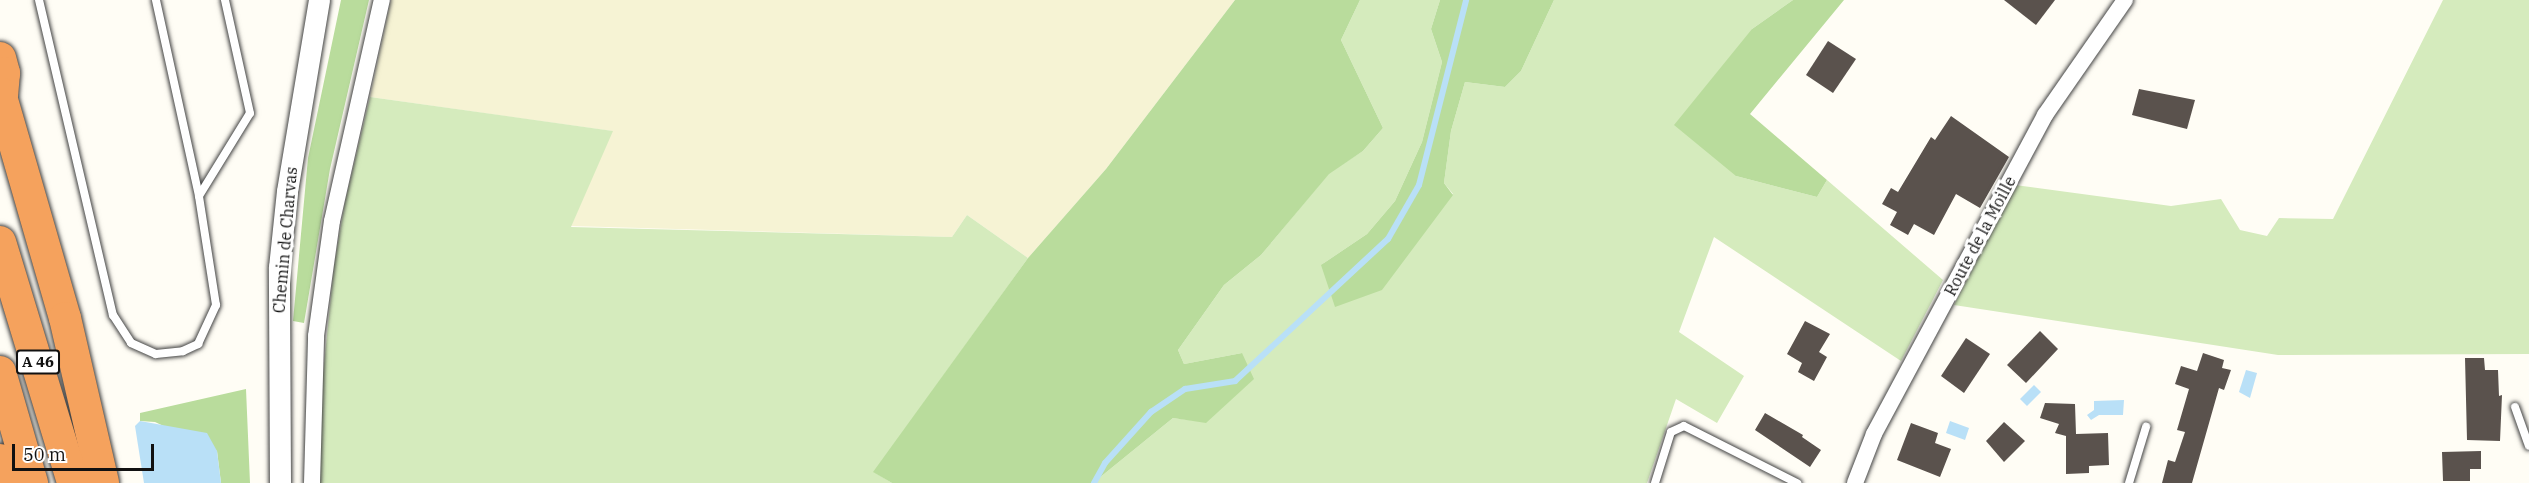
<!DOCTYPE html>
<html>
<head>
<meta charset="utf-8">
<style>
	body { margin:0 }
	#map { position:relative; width:2529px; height:483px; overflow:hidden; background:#fffdf5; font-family:"IBM Plex Serif",serif }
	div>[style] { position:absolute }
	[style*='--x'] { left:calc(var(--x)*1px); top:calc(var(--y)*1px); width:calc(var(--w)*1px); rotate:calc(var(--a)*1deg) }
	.farmland>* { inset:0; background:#f6f3d4 }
	.green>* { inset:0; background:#d5ebbd }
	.forest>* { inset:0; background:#b9dc9c }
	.water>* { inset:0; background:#b9e0f7 }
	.stream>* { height:6px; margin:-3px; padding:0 3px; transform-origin:3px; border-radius:3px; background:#b9e0f7 }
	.building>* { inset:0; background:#5a524d }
	.roads { filter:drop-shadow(0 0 2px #444) drop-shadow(0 0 2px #444) }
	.service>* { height:8px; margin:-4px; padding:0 4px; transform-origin:4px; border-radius:4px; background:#fff }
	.minor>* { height:16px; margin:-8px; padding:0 8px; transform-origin:8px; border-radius:8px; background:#fff }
	.tertiary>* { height:21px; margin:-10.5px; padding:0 10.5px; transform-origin:10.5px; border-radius:10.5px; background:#fff }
	.motorway>* { height:32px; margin:-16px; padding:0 16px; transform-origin:16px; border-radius:16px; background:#f5a25d }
	span { translate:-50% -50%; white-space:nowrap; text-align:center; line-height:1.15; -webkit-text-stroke:6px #fff; paint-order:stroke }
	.shield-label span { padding:2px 4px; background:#fff; border:2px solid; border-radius:4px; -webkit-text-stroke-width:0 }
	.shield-label { font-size:15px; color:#111; font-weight:700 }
	.street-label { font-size:16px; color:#111 }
	.scale { position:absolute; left:12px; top:444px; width:142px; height:27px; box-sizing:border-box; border:3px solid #111; border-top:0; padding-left:8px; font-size:18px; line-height:21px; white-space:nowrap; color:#111; -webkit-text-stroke:4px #fff; paint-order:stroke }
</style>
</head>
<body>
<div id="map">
	<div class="farmland">
		<div style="clip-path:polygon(391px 0,1235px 0,1106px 169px,1028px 258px,967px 215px,952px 237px,571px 226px,612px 131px,370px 97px)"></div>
	</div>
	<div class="green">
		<div style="clip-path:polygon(1360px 0,1440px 0,1431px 29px,1442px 62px,1422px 142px,1395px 201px,1367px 234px,1321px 265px,1453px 194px,1444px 183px,1451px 131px,1465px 82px,1505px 87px,1521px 71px,1554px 0,1793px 0,1752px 29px,1736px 176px,1817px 197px,1827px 180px,1943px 280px,1901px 361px,1714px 237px,1679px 332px,1744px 376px,1717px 423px,1676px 399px,1647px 483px,1093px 483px,1173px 418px,1206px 422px,1242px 353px,1184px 364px,1178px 350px,1224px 285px,1261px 255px,1329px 173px,1363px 151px,1383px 128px,1341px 40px)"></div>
		<div style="clip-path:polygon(2443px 0,2529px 0,2529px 354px,2278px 355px,1954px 305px,2015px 185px,2171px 206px,2221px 199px,2240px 230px,2267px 236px,2279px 218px,2333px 219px)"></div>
		<div style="clip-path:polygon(370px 97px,613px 131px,571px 227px,952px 237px,967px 215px,1028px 258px,874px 472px,892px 483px,320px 483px,321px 394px,334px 266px,345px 202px)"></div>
	</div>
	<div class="forest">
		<div style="clip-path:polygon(341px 0,369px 0,330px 169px,304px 323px,293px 321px,308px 158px)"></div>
		<div style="clip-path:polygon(1235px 0,1360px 0,1341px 40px,1383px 128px,1363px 151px,1329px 174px,1261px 255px,1224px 285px,1178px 350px,1184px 364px,1242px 353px,1254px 379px,1206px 423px,1173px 418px,1093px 483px,892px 483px,873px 472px,1028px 258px,1106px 169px)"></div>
		<div style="clip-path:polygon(1440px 0,1554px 0,1521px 71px,1505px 87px,1465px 82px,1451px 131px,1444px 183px,1453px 195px,1382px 290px,1335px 307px,1321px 265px,1367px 234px,1395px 201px,1422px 142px,1442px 62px,1431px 29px)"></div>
		<div style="clip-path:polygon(1793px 0,1844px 0,1750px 114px,1827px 180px,1817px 197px,1736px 176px,1674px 125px,1752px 29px)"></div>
		<div style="clip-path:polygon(246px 389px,250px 483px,221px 483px,217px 451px,155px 422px,140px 421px,140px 413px)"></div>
	</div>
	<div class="water">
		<div style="clip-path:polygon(2246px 370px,2257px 373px,2250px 398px,2239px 392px)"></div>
		<div style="clip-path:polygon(2034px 385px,2041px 392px,2027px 406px,2020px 399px)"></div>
		<div style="clip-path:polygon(2124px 400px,2123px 415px,2099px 415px,2091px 420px,2087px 415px,2094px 410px,2094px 401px)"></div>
		<div style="clip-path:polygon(140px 421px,207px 433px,217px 451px,221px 483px,144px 483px,135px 426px)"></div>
		<div style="clip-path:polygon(1950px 421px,1969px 428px,1965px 440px,1946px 433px)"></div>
	</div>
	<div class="stream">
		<div style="--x:1094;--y:483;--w:23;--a:-61"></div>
		<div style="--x:1105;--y:463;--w:69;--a:-48"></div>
		<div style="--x:1151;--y:412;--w:41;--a:-34.1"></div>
		<div style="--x:1185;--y:389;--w:51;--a:-9.1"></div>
		<div style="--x:1235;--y:381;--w:209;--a:-42.9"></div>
		<div style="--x:1388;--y:239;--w:62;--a:-60.1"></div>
		<div style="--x:1419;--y:185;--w:191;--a:-75.7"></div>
	</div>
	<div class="building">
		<div style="clip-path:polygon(2004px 0,2055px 0,2036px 25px)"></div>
		<div style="clip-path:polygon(1828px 41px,1856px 59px,1833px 93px,1806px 75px)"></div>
		<div style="clip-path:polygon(2139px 89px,2195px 100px,2187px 129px,2132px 115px)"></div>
		<div style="clip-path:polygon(1951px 116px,2009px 157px,1980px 208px,1956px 194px,1934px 235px,1914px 224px,1908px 235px,1890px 225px,1897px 212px,1882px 204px,1891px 188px,1898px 192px,1931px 137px,1935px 140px)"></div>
		<div style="clip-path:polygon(1805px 321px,1830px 334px,1819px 352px,1827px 357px,1814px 381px,1798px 372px,1802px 363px,1787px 354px)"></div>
		<div style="clip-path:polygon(2040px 331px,2058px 349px,2026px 383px,2007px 365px)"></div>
		<div style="clip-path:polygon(1966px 338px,1990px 354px,1964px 393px,1941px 376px)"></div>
		<div style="clip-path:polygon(2203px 353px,2224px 360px,2222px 368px,2231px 370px,2224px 390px,2219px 388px,2192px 483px,2162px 483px,2168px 460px,2175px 462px,2185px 432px,2177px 430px,2189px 389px,2175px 384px,2181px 366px,2197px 371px)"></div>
		<div style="clip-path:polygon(2465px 358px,2484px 358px,2485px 370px,2498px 370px,2499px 396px,2502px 395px,2500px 441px,2467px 440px)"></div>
		<div style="clip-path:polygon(2045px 403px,2075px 404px,2076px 434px,2108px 433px,2109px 465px,2089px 466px,2089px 473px,2066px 474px,2066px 436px,2055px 433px,2059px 424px,2040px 418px)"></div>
		<div style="clip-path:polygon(1765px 413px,1803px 435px,1802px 437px,1821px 450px,1810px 467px,1755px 430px)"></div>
		<div style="clip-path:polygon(2004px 422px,2025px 441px,2004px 462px,1986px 441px)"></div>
		<div style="clip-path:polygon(1911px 423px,1938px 433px,1935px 443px,1951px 449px,1940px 477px,1897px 460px)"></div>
		<div style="clip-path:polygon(2481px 451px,2481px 469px,2470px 469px,2470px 481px,2443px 481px,2442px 452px)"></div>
	</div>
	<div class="roads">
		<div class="service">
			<div style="--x:39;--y:0;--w:324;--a:76.8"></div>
			<div style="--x:113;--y:315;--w:33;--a:57"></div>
			<div style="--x:131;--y:343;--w:27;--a:24"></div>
			<div style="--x:156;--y:354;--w:27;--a:-6"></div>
			<div style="--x:183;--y:351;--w:17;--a:-25"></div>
			<div style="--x:198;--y:344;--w:43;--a:-65.2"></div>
			<div style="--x:216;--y:305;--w:110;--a:-98.9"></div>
			<div style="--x:199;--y:196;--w:201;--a:-102.4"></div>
			<div style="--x:199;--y:196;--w:97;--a:-58.4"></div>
			<div style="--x:250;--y:113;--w:116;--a:-102.5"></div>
			<div style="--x:2515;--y:407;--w:41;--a:70.3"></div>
			<div style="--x:1655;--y:483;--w:53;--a:-72.6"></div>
			<div style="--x:1671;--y:432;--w:14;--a:-25"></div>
			<div style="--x:1684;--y:426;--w:127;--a:26.8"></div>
			<div style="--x:2129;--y:483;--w:59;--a:-73.1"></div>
		</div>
		<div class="minor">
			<div style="--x:312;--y:483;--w:147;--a:-88.4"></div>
			<div style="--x:316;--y:336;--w:116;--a:-82.1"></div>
			<div style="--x:332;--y:221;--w:227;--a:-77.3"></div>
			<div style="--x:1855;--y:483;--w:53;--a:-68.8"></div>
			<div style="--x:1874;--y:434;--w:362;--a:-61.8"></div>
			<div style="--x:2045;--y:115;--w:140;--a:-55.2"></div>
		</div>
		<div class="tertiary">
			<div style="--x:280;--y:483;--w:216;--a:-90.3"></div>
			<div style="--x:279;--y:267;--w:76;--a:-84"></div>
			<div style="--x:287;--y:191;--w:194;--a:-80.5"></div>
		</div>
		<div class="motorway">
			<div style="--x:0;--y:58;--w:16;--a:75"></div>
			<div style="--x:4;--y:73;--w:25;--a:95"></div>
			<div style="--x:0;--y:93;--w:234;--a:73.9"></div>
			<div style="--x:65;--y:318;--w:169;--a:77"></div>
			<div style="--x:0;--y:242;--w:252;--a:73.1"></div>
			<div style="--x:0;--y:372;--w:116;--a:73.9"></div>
			<div style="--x:0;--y:460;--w:24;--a:73"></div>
		</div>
	</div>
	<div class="shield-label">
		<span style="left:38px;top:362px">A 46</span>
	</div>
	<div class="street-label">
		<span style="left:1980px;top:236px;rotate:-62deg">Route de la Moille</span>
		<span style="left:285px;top:240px;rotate:-85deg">Chemin de Charvas</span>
	</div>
	<div class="scale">50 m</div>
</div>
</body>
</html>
